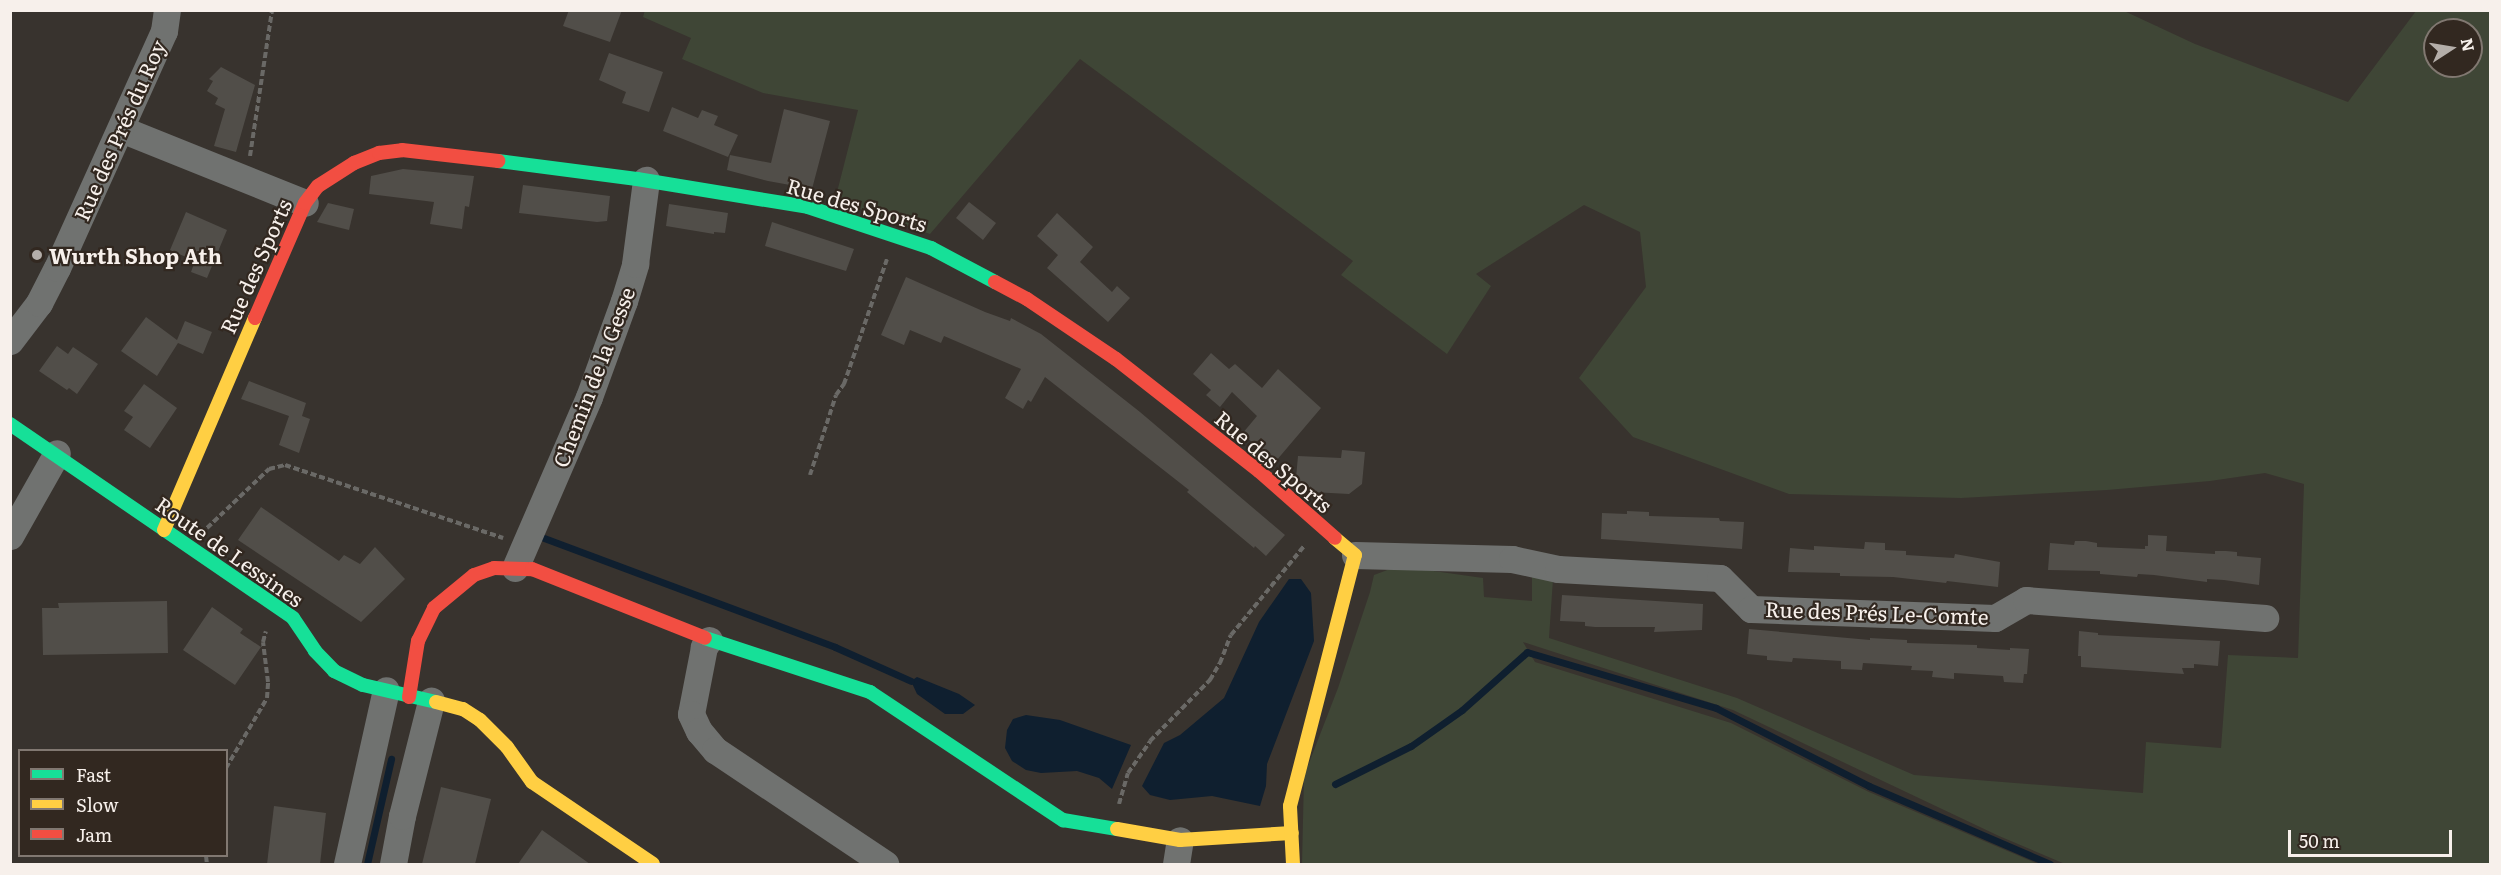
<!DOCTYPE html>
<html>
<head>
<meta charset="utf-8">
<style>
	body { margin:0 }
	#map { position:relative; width:2501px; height:875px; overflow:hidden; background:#38332e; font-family:Literata,serif }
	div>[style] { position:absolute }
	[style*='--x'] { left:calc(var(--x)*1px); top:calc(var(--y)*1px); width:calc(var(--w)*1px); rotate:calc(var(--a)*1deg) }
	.green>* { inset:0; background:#3f4636 }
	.water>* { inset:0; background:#0f1f2f }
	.stream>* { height:7px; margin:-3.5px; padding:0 3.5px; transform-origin:3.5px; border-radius:3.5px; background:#0f1f2f }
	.building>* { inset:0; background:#514e49 }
	.path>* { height:4px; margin-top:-2px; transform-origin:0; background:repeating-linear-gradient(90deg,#6a6966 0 6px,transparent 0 9px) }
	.street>* { height:27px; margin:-13.5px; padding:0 13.5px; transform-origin:13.5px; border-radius:13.5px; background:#707270 }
	.fast>* { height:14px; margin:-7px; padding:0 7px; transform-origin:7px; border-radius:7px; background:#16e098 }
	.slow>* { height:14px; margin:-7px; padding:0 7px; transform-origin:7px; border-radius:7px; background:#ffcf43 }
	.jam>* { height:14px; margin:-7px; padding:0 7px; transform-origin:7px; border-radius:7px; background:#f24e42 }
	.dots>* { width:16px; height:16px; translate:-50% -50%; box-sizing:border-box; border:3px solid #322820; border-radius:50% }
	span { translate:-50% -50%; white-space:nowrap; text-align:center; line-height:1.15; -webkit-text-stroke:4.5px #322820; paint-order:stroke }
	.street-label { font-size:21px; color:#f7f0eb }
	.poi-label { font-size:21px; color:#f7f0eb; font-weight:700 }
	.left { translate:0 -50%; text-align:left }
	.frame { position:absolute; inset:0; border:12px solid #f7f0eb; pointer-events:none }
	.legend { position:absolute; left:18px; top:749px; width:210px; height:108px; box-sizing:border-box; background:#322820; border:2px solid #817871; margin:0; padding:8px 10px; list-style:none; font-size:18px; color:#f7f0eb }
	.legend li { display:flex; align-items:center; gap:12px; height:30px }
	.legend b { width:30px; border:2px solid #817871 }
	.north { position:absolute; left:2423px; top:18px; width:60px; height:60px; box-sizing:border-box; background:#322820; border:2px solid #817871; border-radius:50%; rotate:78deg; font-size:16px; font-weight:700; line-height:24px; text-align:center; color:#f7f0eb }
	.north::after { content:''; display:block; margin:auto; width:21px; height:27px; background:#b4aea9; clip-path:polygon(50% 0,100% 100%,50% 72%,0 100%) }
	.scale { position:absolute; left:2288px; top:830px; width:164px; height:27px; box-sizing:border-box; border:3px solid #f7f0eb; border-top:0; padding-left:8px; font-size:18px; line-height:21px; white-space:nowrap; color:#f7f0eb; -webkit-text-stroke:4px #322820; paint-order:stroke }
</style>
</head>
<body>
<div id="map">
	<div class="green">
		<div style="clip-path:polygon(evenodd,645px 10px,2122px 10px,2195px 44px,2348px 102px,2416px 11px,2490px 11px,2490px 864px,2065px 864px,1999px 836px,1733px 710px,1523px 642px,1535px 662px,1731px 723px,1869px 792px,2038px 864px,1302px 864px,1304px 776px,1338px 688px,1370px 592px,1374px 575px,1398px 566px,1483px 578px,1484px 597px,1532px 601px,1532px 576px,1553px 579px,1549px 638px,1737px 698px,1914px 775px,2143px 793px,2146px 742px,2221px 748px,2228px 655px,2298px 658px,2304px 484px,2265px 473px,2210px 481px,2107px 490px,1961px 498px,1789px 494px,1633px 437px,1579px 378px,1646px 287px,1640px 232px,1584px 205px,1476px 274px,1491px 286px,1447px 354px,1341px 275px,1353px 261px,1080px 59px,930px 234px,835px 200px,858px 110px,763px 93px,682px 59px,691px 38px,643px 17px,645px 10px,2435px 30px,2471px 30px,2471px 66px,2435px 66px,2435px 30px)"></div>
	</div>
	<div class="water">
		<div style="clip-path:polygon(1289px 579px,1301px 579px,1311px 593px,1314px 641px,1267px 764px,1266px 786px,1260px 806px,1212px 796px,1170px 800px,1150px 795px,1142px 786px,1164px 743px,1180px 735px,1224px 698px,1259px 622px)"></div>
		<div style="clip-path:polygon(917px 677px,959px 694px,975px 705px,963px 714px,945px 714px,917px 694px,911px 681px)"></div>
		<div style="clip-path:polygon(1026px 715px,1060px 720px,1131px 745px,1112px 789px,1099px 778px,1077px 771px,1041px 773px,1026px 770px,1012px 761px,1005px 748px,1007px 730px,1013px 719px)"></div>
	</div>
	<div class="stream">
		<div style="--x:544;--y:538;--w:311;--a:20.5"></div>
		<div style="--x:835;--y:647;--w:83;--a:24.1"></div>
		<div style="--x:1335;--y:784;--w:85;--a:-26.6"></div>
		<div style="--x:1411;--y:746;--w:62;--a:-35.2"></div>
		<div style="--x:1462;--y:710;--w:87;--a:-41.7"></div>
		<div style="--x:1527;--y:652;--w:197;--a:16.5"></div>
		<div style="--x:1716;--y:708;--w:172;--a:27"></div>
		<div style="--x:1869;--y:786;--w:197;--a:23.3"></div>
		<div style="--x:367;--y:864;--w:108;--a:-77.1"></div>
	</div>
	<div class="building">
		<div style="clip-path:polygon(569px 10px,622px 10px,610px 42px,563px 26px)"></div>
		<div style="clip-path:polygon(609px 53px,663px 72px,649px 112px,622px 103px,626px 92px,599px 80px)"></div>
		<div style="clip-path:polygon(221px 67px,255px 85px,236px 152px,214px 146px,225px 109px,215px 104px,218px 98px,207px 91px,213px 81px,209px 79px)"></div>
		<div style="clip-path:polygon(672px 107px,698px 118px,702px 110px,718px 116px,714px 125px,738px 135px,728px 157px,663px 131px)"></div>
		<div style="clip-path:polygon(784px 109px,830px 121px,812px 189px,768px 181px,727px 170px,730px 155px,771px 163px)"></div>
		<div style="clip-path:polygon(403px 169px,474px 176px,469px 207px,465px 206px,462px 229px,430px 224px,434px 202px,369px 194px,371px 176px)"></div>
		<div style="clip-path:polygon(523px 185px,610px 196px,607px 221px,597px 222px,519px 213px)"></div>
		<div style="clip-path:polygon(969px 202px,996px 223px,983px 240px,956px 218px)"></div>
		<div style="clip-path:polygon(328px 203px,354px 209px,349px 230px,317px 222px)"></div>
		<div style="clip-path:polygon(669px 204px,728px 213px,725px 233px,714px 232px,714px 234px,666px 226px)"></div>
		<div style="clip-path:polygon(186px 212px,227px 230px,207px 278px,191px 272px,195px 261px,170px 250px)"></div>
		<div style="clip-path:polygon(1057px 213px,1093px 247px,1080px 262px,1112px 292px,1117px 286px,1130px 298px,1108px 322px,1047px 268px,1058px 255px,1037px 236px)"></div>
		<div style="clip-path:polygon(772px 222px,854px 249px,846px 271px,765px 246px)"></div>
		<div style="clip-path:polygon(906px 277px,985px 312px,1010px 321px,1011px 318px,1041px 334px,1140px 412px,1285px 535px,1266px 556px,1255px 546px,1254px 548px,1187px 492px,1189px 490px,1045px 377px,1031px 402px,1028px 400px,1023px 409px,1005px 398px,1021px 369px,944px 336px,941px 343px,910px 330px,904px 345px,881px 335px)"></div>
		<div style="clip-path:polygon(146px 317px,177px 340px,185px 321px,212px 332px,203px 354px,178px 343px,157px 376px,121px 351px)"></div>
		<div style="clip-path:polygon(57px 346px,68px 354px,73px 347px,98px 364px,77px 394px,69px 388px,67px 390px,39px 371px)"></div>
		<div style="clip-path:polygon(1211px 353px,1229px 369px,1235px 364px,1262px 388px,1278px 369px,1321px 408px,1276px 461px,1242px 434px,1257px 416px,1232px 392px,1220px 407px,1206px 395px,1211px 390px,1193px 374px)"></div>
		<div style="clip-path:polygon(249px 381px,306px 403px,302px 416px,310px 419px,299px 453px,279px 445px,289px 416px,241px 399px)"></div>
		<div style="clip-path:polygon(144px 384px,177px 408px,150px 448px,124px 430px,133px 417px,124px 411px)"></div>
		<div style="clip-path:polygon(1342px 450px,1365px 452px,1362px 484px,1349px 494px,1312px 492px,1296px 478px,1298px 456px,1341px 458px)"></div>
		<div style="clip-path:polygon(261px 507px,339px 561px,344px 555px,360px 564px,375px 547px,405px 579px,361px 622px,238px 540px)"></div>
		<div style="clip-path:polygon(1627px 511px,1649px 512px,1649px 516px,1719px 518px,1720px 521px,1744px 522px,1742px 549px,1601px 539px,1602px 513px,1627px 514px)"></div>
		<div style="clip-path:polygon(2148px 535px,2167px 536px,2166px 551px,2215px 554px,2215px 551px,2226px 551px,2237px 552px,2237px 556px,2261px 558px,2259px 585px,2224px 580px,2207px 579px,2207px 582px,2154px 575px,2138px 574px,2137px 577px,2100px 574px,2100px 571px,2048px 570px,2050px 543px,2074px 545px,2075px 541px,2086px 541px,2097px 543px,2097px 547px,2145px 549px,2145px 546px,2148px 546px)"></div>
		<div style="clip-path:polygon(1865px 542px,1885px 543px,1885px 550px,1906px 551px,1906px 555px,1954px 558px,1955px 554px,2000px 562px,1998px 587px,1947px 581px,1946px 583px,1893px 577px,1840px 576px,1840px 573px,1788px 572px,1790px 548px,1814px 550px,1814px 546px,1864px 549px)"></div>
		<div style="clip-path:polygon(1562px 595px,1703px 604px,1702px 630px,1654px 632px,1655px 627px,1595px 627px,1585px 626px,1585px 622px,1560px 621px)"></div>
		<div style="clip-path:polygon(167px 601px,168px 653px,43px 655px,42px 608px,59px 608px,58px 603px)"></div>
		<div style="clip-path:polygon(212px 607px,243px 629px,240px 633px,261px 647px,235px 685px,183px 650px)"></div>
		<div style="clip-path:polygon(1749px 629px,1870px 640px,1870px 638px,1907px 640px,1907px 643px,1977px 645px,1977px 648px,2010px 650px,2010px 648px,2029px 649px,2027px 674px,2024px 674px,2023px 683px,2004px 682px,2003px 676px,1954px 673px,1954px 679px,1932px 677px,1933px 671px,1911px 670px,1912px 666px,1863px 663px,1862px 670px,1841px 669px,1841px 661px,1793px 658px,1792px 662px,1767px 660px,1767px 656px,1747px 654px)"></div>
		<div style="clip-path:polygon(2079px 631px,2098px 633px,2098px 635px,2220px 641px,2218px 666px,2194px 664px,2194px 668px,2182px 668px,2184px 674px,2081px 667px,2081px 656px,2078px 656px)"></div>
		<div style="clip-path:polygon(441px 787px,491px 799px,475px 864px,422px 864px)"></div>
		<div style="clip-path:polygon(274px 806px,326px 813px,320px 864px,267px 864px)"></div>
		<div style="clip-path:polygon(542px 830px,590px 864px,518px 864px)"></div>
	</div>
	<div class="path">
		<div style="--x:250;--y:156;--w:148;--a:-81.4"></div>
		<div style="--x:810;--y:475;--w:84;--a:-72"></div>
		<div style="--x:836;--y:395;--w:14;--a:-54"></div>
		<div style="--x:844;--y:384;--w:132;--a:-71"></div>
		<div style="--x:207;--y:528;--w:86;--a:-43.6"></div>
		<div style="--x:269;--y:469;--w:16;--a:-14"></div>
		<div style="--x:285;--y:465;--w:230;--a:18.5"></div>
		<div style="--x:226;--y:768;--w:81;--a:-59.6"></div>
		<div style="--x:267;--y:698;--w:16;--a:-86"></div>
		<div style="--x:268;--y:682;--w:40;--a:-97.1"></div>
		<div style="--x:263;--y:642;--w:11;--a:-75"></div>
		<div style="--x:1119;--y:804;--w:32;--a:-74"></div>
		<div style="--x:1128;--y:773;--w:39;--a:-55"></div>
		<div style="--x:1150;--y:741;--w:86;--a:-45.5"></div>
		<div style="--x:1210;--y:680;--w:20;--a:-60"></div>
		<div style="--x:1220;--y:663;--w:30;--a:-69"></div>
		<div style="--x:1231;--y:635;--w:115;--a:-50.6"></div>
		<div style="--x:206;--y:856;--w:8;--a:83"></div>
	</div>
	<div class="street">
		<div style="--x:121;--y:129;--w:198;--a:21.9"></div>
		<div style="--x:10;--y:341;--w:48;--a:-52.7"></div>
		<div style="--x:39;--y:303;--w:39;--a:-63"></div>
		<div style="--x:57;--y:268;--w:260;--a:-65.7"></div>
		<div style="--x:164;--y:31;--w:21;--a:-82"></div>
		<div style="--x:10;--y:536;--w:95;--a:-60.5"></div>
		<div style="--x:1355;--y:555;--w:157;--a:1.5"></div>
		<div style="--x:1512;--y:559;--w:47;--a:12.3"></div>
		<div style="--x:1558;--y:569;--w:162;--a:3.2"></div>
		<div style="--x:1720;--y:578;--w:44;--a:45"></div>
		<div style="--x:1751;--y:609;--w:244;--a:2.1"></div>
		<div style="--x:1995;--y:618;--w:36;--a:-30"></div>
		<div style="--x:2026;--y:600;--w:240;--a:4.3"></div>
		<div style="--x:515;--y:568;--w:186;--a:-66.6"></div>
		<div style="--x:589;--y:397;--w:102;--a:-70"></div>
		<div style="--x:624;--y:301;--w:39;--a:-73"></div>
		<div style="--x:635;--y:264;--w:85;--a:-82.5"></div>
		<div style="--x:709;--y:640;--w:9;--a:126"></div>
		<div style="--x:704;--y:647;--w:68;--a:101"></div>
		<div style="--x:691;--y:714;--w:19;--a:65"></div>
		<div style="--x:699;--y:731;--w:25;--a:50"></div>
		<div style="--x:715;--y:750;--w:205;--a:33.8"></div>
		<div style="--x:347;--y:864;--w:178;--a:-77.4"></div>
		<div style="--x:393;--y:864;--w:49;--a:-79.4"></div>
		<div style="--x:402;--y:816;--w:119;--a:-75.8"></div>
		<div style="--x:1176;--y:864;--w:24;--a:-81"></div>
	</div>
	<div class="fast">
		<div style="--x:498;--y:161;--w:140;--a:7.4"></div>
		<div style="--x:637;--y:179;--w:173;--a:9.3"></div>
		<div style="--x:808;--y:207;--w:130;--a:18.4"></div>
		<div style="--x:931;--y:248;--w:72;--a:28"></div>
		<div style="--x:10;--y:424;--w:343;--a:34.4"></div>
		<div style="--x:293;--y:618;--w:40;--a:56"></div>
		<div style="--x:315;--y:651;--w:28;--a:46"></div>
		<div style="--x:334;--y:671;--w:32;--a:26"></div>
		<div style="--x:363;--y:685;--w:75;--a:13.1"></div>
		<div style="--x:705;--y:638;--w:174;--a:18.1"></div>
		<div style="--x:870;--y:692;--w:232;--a:33.6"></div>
		<div style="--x:1063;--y:820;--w:55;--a:9.5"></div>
	</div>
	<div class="slow">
		<div style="--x:164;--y:530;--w:231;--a:-66.8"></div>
		<div style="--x:436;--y:702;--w:28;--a:15"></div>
		<div style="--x:463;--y:709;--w:20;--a:33"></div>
		<div style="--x:480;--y:720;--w:38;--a:45"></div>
		<div style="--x:507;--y:747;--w:43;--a:54.5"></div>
		<div style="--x:532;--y:782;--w:146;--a:34.1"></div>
		<div style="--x:1117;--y:829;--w:64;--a:9.9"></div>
		<div style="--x:1180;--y:840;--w:112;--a:-3.6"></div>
		<div style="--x:1293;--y:864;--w:58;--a:-93"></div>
		<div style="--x:1290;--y:806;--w:259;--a:-75.5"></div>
		<div style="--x:1355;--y:555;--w:26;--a:-140"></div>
	</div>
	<div class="jam">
		<div style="--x:995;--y:282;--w:36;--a:28"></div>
		<div style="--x:1027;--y:299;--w:107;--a:34"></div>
		<div style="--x:1116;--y:359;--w:182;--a:38.1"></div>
		<div style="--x:1259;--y:471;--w:101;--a:41.4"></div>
		<div style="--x:255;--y:318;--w:125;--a:-66.5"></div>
		<div style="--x:305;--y:203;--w:21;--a:-53"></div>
		<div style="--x:318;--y:186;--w:43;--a:-32.6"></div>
		<div style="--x:354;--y:163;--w:27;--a:-22"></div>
		<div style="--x:379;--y:153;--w:23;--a:-7"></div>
		<div style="--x:402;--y:150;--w:97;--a:6.5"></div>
		<div style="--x:409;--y:697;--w:57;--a:-80.9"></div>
		<div style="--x:418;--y:641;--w:37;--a:-64"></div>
		<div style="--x:434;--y:608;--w:52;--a:-39.5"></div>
		<div style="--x:474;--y:575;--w:21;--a:-19"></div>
		<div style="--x:494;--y:568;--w:38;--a:2"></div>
		<div style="--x:532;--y:569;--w:186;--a:21.7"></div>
	</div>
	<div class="dots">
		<div style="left:37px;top:255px;background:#b4aea9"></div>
	</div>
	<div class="street-label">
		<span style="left:119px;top:130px;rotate:-66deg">Rue des Prés du Roy</span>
		<span style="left:857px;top:204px;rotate:16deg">Rue des Sports</span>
		<span style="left:255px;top:266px;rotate:-66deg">Rue des Sports</span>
		<span style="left:593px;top:377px;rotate:-69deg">Chemin de la Gesse</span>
		<span style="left:1274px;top:461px;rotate:40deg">Rue des Sports</span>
		<span style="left:230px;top:551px;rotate:35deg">Route de Lessines</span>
		<span style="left:1877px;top:612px;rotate:2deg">Rue des Prés Le-Comte</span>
	</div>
	<div class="poi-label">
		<span class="left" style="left:49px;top:255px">Wurth Shop Ath</span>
	</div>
	<div class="frame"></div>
	<ul class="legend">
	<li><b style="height:8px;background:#16e098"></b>Fast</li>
	<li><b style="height:8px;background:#ffcf43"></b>Slow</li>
	<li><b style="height:8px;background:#f24e42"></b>Jam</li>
	</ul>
	<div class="north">N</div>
	<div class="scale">50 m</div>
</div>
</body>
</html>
